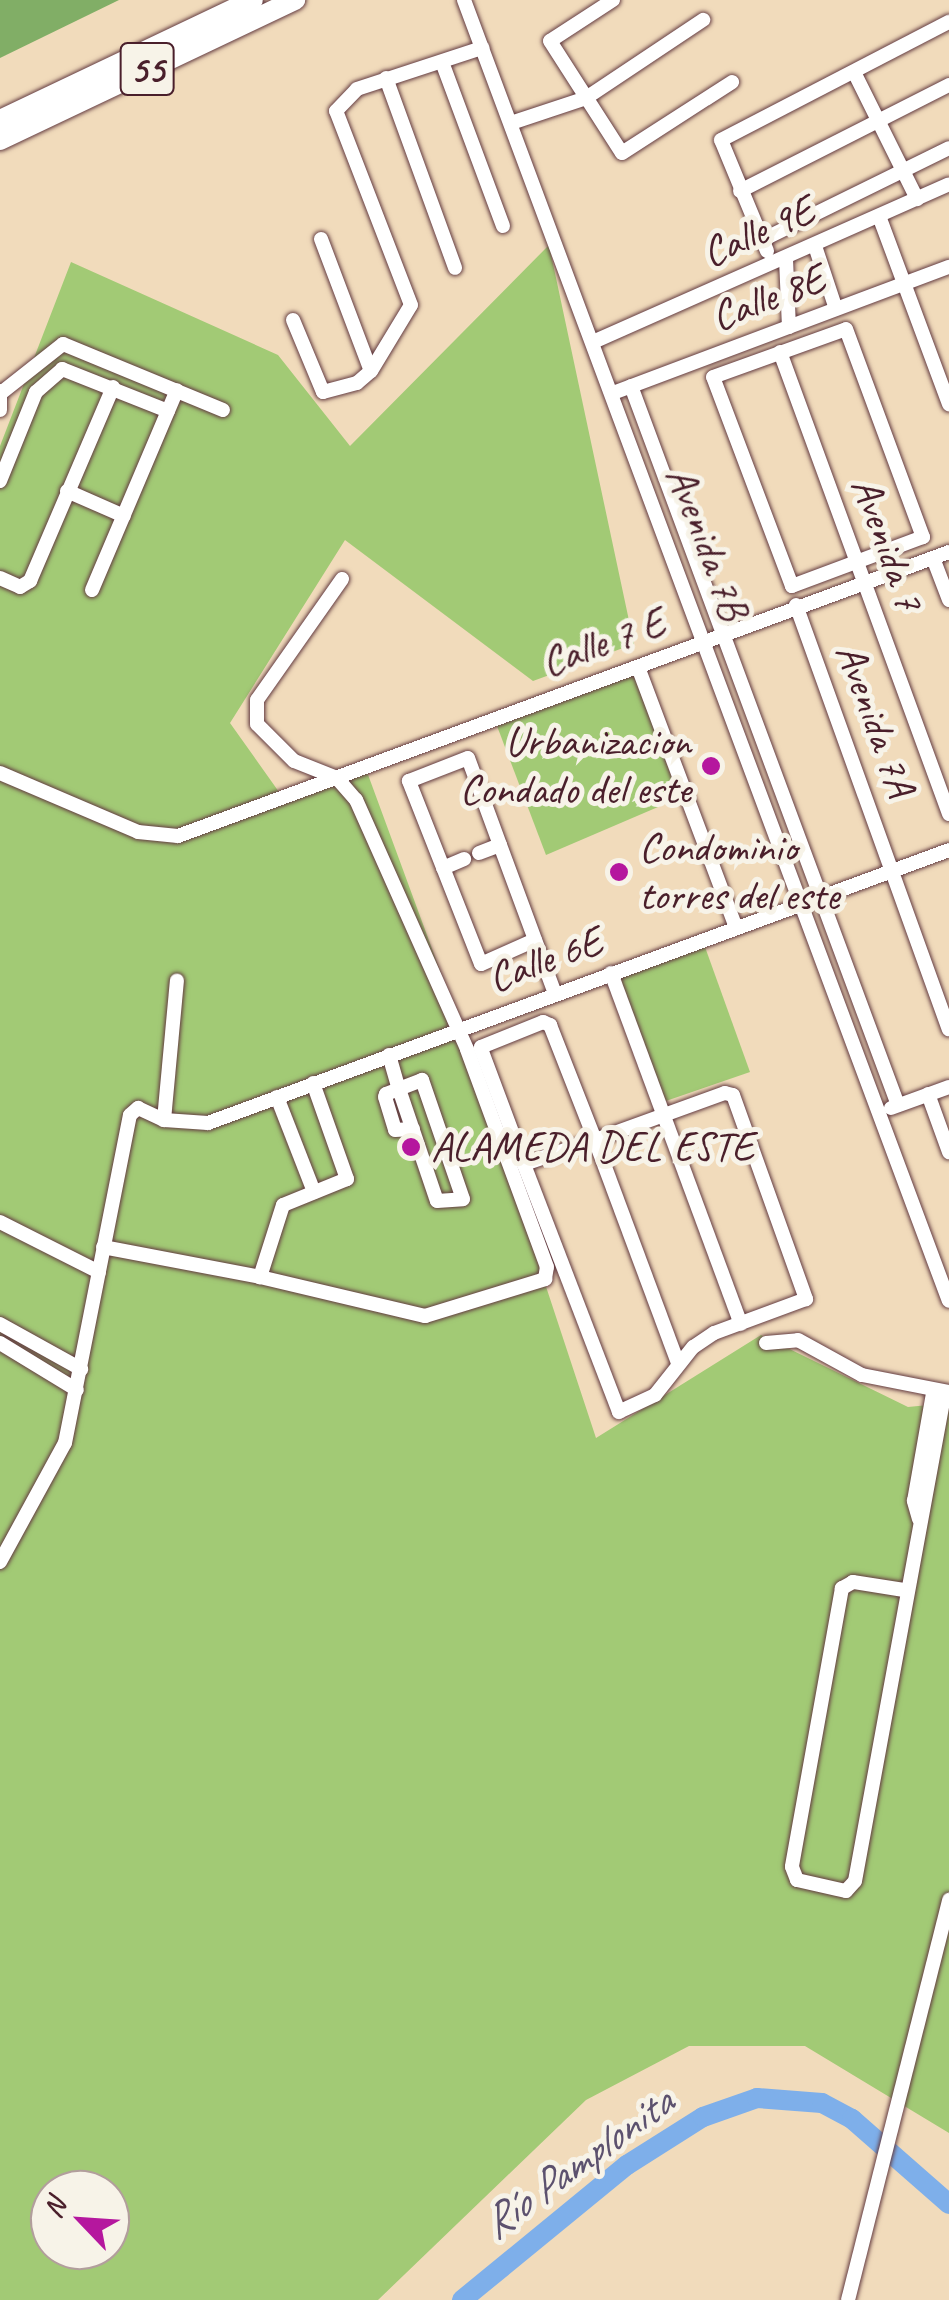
<!DOCTYPE html>
<html>
<head>
<meta charset="utf-8">
<style>
	body { margin:0 }
	#map { position:relative; width:949px; height:2300px; overflow:hidden; background:#f1dbbb; font-family:Caveat,sans-serif }
	div>[style] { position:absolute }
	[style*='--x'] { left:calc(var(--x)*1px); top:calc(var(--y)*1px); width:calc(var(--w)*1px); rotate:calc(var(--a)*1deg) }
	.green>* { inset:0; background:#a2ca75 }
	.forest>* { inset:0; background:#81ae66 }
	.river>* { height:20px; margin:-10px; padding:0 10px; transform-origin:10px; border-radius:10px; background:#7eafea }
	.roads { filter:drop-shadow(0 0 2px #633b41) drop-shadow(0 0 2px #633b41) }
	.minor>* { height:14px; margin:-7px; padding:0 7px; transform-origin:7px; border-radius:7px; background:#fff }
	.highway>* { height:20px; margin:-10px; padding:0 10px; transform-origin:10px; border-radius:10px; background:#fff }
	.dots>* { width:28px; height:28px; translate:-50% -50%; box-sizing:border-box; border:5px solid #f7f3e8; border-radius:50% }
	span { translate:-50% -50%; white-space:nowrap; text-align:center; line-height:1.15; -webkit-text-stroke:10px #f7f3e8; paint-order:stroke }
	.shield-label span { padding:2px 8px; background:#f7f3e8; border:2px solid; border-radius:8px; -webkit-text-stroke-width:0 }
	.shield-label { font-size:40px; color:#4a1f2b; font-weight:700 }
	.street-label { font-size:42px; color:#4a1f2b }
	.poi-label { font-size:42px; color:#4a1f2b }
	.right { translate:-100% -50%; text-align:right }
	.left { translate:0 -50%; text-align:left }
	.water-label { font-size:45px; color:#5c516e; font-style:italic }
	.north { position:absolute; left:30px; top:2170px; width:100px; height:100px; box-sizing:border-box; background:#f7f3e8; border:2px solid #b29e9c; border-radius:50%; rotate:295deg; font-size:28px; font-weight:700; line-height:40px; text-align:center; color:#4a1f2b }
	.north::after { content:''; display:block; margin:auto; width:35px; height:45px; background:#b5179e; clip-path:polygon(50% 0,100% 100%,50% 72%,0 100%) }
</style>
</head>
<body>
<div id="map">
	<div class="green">
		<div style="clip-path:polygon(evenodd,549px 245px,634px 644px,533px 681px,345px 540px,230px 723px,279px 792px,363px 761px,456px 1014px,596px 1438px,761px 1335px,908px 1407px,949px 1403px,949px 2133px,805px 2046px,689px 2046px,586px 2100px,378px 2300px,0 2300px,0 446px,71px 262px,278px 355px,350px 446px,549px 245px,50px 2190px,110px 2190px,110px 2250px,50px 2250px,50px 2190px)"></div>
		<div style="clip-path:polygon(635px 675px,679px 798px,546px 855px,497px 726px)"></div>
		<div style="clip-path:polygon(705px 947px,750px 1072px,663px 1102px,618px 978px)"></div>
	</div>
	<div class="forest">
		<div style="clip-path:polygon(0 0,119px 0,0 58px)"></div>
	</div>
	<div class="river">
		<div style="--x:462;--y:2300;--w:213;--a:-39.3"></div>
		<div style="--x:627;--y:2165;--w:90;--a:-32.3"></div>
		<div style="--x:703;--y:2117;--w:57;--a:-19.4"></div>
		<div style="--x:757;--y:2098;--w:65;--a:4.4"></div>
		<div style="--x:822;--y:2103;--w:34;--a:28"></div>
		<div style="--x:852;--y:2119;--w:129;--a:41.2"></div>
	</div>
	<div class="roads">
		<div class="minor">
			<div style="--x:464;--y:0;--w:1388;--a:69.56"></div>
			<div style="--x:613;--y:0;--w:75;--a:146.9"></div>
			<div style="--x:550;--y:41;--w:133;--a:57.3"></div>
			<div style="--x:622;--y:153;--w:131;--a:-32.8"></div>
			<div style="--x:442;--y:62;--w:175;--a:69.6"></div>
			<div style="--x:854;--y:72;--w:142;--a:63.6"></div>
			<div style="--x:386;--y:78;--w:202;--a:70"></div>
			<div style="--x:511;--y:123;--w:79;--a:-18.4"></div>
			<div style="--x:586;--y:98;--w:141;--a:-33.7"></div>
			<div style="--x:740;--y:191;--w:234;--a:-26.9"></div>
			<div style="--x:879;--y:216;--w:201;--a:69.6"></div>
			<div style="--x:321;--y:239;--w:141;--a:69.3"></div>
			<div style="--x:762;--y:240;--w:208;--a:-26.2"></div>
			<div style="--x:815;--y:246;--w:66;--a:71.6"></div>
			<div style="--x:767;--y:251;--w:120;--a:-112.5"></div>
			<div style="--x:721;--y:140;--w:257;--a:-27.4"></div>
			<div style="--x:786;--y:259;--w:68;--a:87.5"></div>
			<div style="--x:293;--y:320;--w:78;--a:67.4"></div>
			<div style="--x:323;--y:392;--w:35;--a:-15"></div>
			<div style="--x:357;--y:383;--w:18;--a:-41"></div>
			<div style="--x:371;--y:371;--w:77;--a:-58.8"></div>
			<div style="--x:411;--y:305;--w:208;--a:-111.1"></div>
			<div style="--x:336;--y:111;--w:30;--a:-46"></div>
			<div style="--x:357;--y:89;--w:132;--a:-18.2"></div>
			<div style="--x:846;--y:329;--w:222;--a:69.7"></div>
			<div style="--x:923;--y:537;--w:140;--a:159.5"></div>
			<div style="--x:792;--y:586;--w:223;--a:-110.7"></div>
			<div style="--x:713;--y:377;--w:141;--a:-19.8"></div>
			<div style="--x:593;--y:342;--w:389;--a:-23.9"></div>
			<div style="--x:780;--y:352;--w:492;--a:69.9"></div>
			<div style="--x:631;--y:386;--w:767;--a:69.63"></div>
			<div style="--x:0;--y:391;--w:19;--a:90"></div>
			<div style="--x:1;--y:393;--w:79;--a:-38.3"></div>
			<div style="--x:63;--y:344;--w:173;--a:22.4"></div>
			<div style="--x:613;--y:393;--w:359;--a:-20.6"></div>
			<div style="--x:0;--y:481;--w:96;--a:-68"></div>
			<div style="--x:36;--y:392;--w:35;--a:-41"></div>
			<div style="--x:62;--y:369;--w:114;--a:21.6"></div>
			<div style="--x:67;--y:491;--w:62;--a:23.7"></div>
			<div style="--x:933;--y:558;--w:45;--a:69.1"></div>
			<div style="--x:0;--y:578;--w:22;--a:24"></div>
			<div style="--x:20;--y:587;--w:12;--a:-31"></div>
			<div style="--x:30;--y:581;--w:211;--a:-66.8"></div>
			<div style="--x:92;--y:590;--w:217;--a:-67"></div>
			<div style="--x:796;--y:605;--w:451;--a:70.2"></div>
			<div style="--x:638;--y:667;--w:279;--a:69.4"></div>
			<div style="--x:0;--y:773;--w:150;--a:23.1"></div>
			<div style="--x:138;--y:832;--w:40;--a:5.7"></div>
			<div style="--x:178;--y:836;--w:822;--a:-20.22"></div>
			<div style="--x:479;--y:853;--w:22;--a:-21"></div>
			<div style="--x:443;--y:868;--w:23;--a:-23"></div>
			<div style="--x:535;--y:940;--w:59;--a:156"></div>
			<div style="--x:481;--y:964;--w:197;--a:-111.5"></div>
			<div style="--x:409;--y:781;--w:63;--a:-21.3"></div>
			<div style="--x:468;--y:758;--w:93;--a:69.8"></div>
			<div style="--x:500;--y:845;--w:159;--a:69.7"></div>
			<div style="--x:611;--y:973;--w:374;--a:69.7"></div>
			<div style="--x:389;--y:1055;--w:35;--a:74"></div>
			<div style="--x:399;--y:1089;--w:118;--a:71.3"></div>
			<div style="--x:437;--y:1201;--w:26;--a:-4"></div>
			<div style="--x:463;--y:1199;--w:126;--a:-109"></div>
			<div style="--x:422;--y:1080;--w:25;--a:159"></div>
			<div style="--x:399;--y:1089;--w:14;--a:159"></div>
			<div style="--x:386;--y:1094;--w:3;--a:108"></div>
			<div style="--x:385;--y:1097;--w:34;--a:73"></div>
			<div style="--x:395;--y:1130;--w:18;--a:-3"></div>
			<div style="--x:313;--y:1083;--w:102;--a:70.5"></div>
			<div style="--x:347;--y:1179;--w:69;--a:157.9"></div>
			<div style="--x:283;--y:1205;--w:76;--a:107.7"></div>
			<div style="--x:260;--y:1277;--w:170;--a:13.3"></div>
			<div style="--x:425;--y:1316;--w:126;--a:-17.1"></div>
			<div style="--x:545;--y:1279;--w:12;--a:-81"></div>
			<div style="--x:547;--y:1267;--w:232;--a:-110.2"></div>
			<div style="--x:467;--y:1049;--w:273;--a:-114"></div>
			<div style="--x:356;--y:800;--w:29;--a:-131"></div>
			<div style="--x:337;--y:778;--w:46;--a:-158.4"></div>
			<div style="--x:294;--y:761;--w:52;--a:-135"></div>
			<div style="--x:257;--y:724;--w:24;--a:-90"></div>
			<div style="--x:257;--y:700;--w:148;--a:-54.9"></div>
			<div style="--x:928;--y:1094;--w:62;--a:70.1"></div>
			<div style="--x:277;--y:1097;--w:102;--a:68.7"></div>
			<div style="--x:891;--y:1108;--w:62;--a:-19.9"></div>
			<div style="--x:164;--y:1120;--w:140;--a:-84.7"></div>
			<div style="--x:524;--y:1164;--w:75;--a:-18.7"></div>
			<div style="--x:595;--y:1140;--w:138;--a:-19.9"></div>
			<div style="--x:725;--y:1093;--w:8;--a:14"></div>
			<div style="--x:733;--y:1095;--w:217;--a:70.3"></div>
			<div style="--x:806;--y:1299;--w:98;--a:159.7"></div>
			<div style="--x:714;--y:1333;--w:25;--a:146"></div>
			<div style="--x:693;--y:1347;--w:61;--a:128.4"></div>
			<div style="--x:655;--y:1395;--w:40;--a:155"></div>
			<div style="--x:619;--y:1412;--w:266;--a:-111"></div>
			<div style="--x:524;--y:1164;--w:123;--a:-110.5"></div>
			<div style="--x:481;--y:1049;--w:2;--a:-90"></div>
			<div style="--x:481;--y:1047;--w:67;--a:-22"></div>
			<div style="--x:543;--y:1022;--w:8;--a:23"></div>
			<div style="--x:550;--y:1025;--w:123;--a:68.6"></div>
			<div style="--x:595;--y:1140;--w:238;--a:69.6"></div>
			<div style="--x:0;--y:1222;--w:111;--a:26.8"></div>
			<div style="--x:103;--y:1247;--w:160;--a:10.8"></div>
			<div style="--x:0;--y:1324;--w:93;--a:29.1"></div>
			<div style="--x:0;--y:1343;--w:90;--a:31.4"></div>
			<div style="--x:766;--y:1343;--w:32;--a:-5"></div>
			<div style="--x:798;--y:1340;--w:73;--a:28.7"></div>
			<div style="--x:862;--y:1375;--w:89;--a:11.1"></div>
			<div style="--x:919;--y:1519;--w:19;--a:-106"></div>
			<div style="--x:914;--y:1501;--w:110;--a:-80"></div>
			<div style="--x:0;--y:1562;--w:136;--a:-61.4"></div>
			<div style="--x:65;--y:1443;--w:334;--a:-78.8"></div>
			<div style="--x:130;--y:1115;--w:11;--a:-41"></div>
			<div style="--x:138;--y:1108;--w:29;--a:25"></div>
			<div style="--x:164;--y:1120;--w:44;--a:3.9"></div>
			<div style="--x:208;--y:1123;--w:790;--a:-20.22"></div>
			<div style="--x:904;--y:1590;--w:52;--a:-171.1"></div>
			<div style="--x:853;--y:1582;--w:13;--a:151"></div>
			<div style="--x:842;--y:1588;--w:283;--a:100.2"></div>
			<div style="--x:792;--y:1867;--w:14;--a:69"></div>
			<div style="--x:797;--y:1880;--w:50;--a:12.7"></div>
			<div style="--x:846;--y:1891;--w:13;--a:-48"></div>
			<div style="--x:855;--y:1881;--w:495;--a:-79.6"></div>
			<div style="--x:848;--y:2300;--w:413;--a:-75.8"></div>
		</div>
		<div class="highway">
			<div style="--x:0;--y:120;--w:280;--a:-25.4"></div>
			<div style="--x:0;--y:140;--w:327;--a:-25.4"></div>
		</div>
	</div>
	<div class="dots">
		<div style="left:711px;top:766px;background:#b5179e"></div>
		<div style="left:619px;top:872px;background:#b5179e"></div>
		<div style="left:411px;top:1147px;background:#b5179e"></div>
	</div>
	<div class="shield-label">
		<span style="left:147px;top:69px">55</span>
	</div>
	<div class="street-label">
		<span style="left:758px;top:232px;rotate:-24deg">Calle 9E</span>
		<span style="left:768px;top:298px;rotate:-21deg">Calle 8E</span>
		<span style="left:707px;top:543px;rotate:69deg">Avenida 7B</span>
		<span style="left:887px;top:544px;rotate:70deg">Avenida 7</span>
		<span style="left:603px;top:643px;rotate:-20deg">Calle 7 E</span>
		<span style="left:875px;top:720px;rotate:70deg">Avenida 7A</span>
		<span style="left:545px;top:960px;rotate:-20deg">Calle 6E</span>
	</div>
	<div class="poi-label">
		<span class="right" style="left:691px;top:766px">Urbanizacion<br>Condado del este</span>
		<span class="left" style="left:639px;top:872px">Condominio<br>torres del este</span>
		<span class="left" style="left:431px;top:1147px">ALAMEDA DEL ESTE</span>
	</div>
	<div class="water-label">
		<span style="left:577px;top:2163px;rotate:-36deg">Río Pamplonita</span>
	</div>
	<div class="north">N</div>
</div>
</body>
</html>
